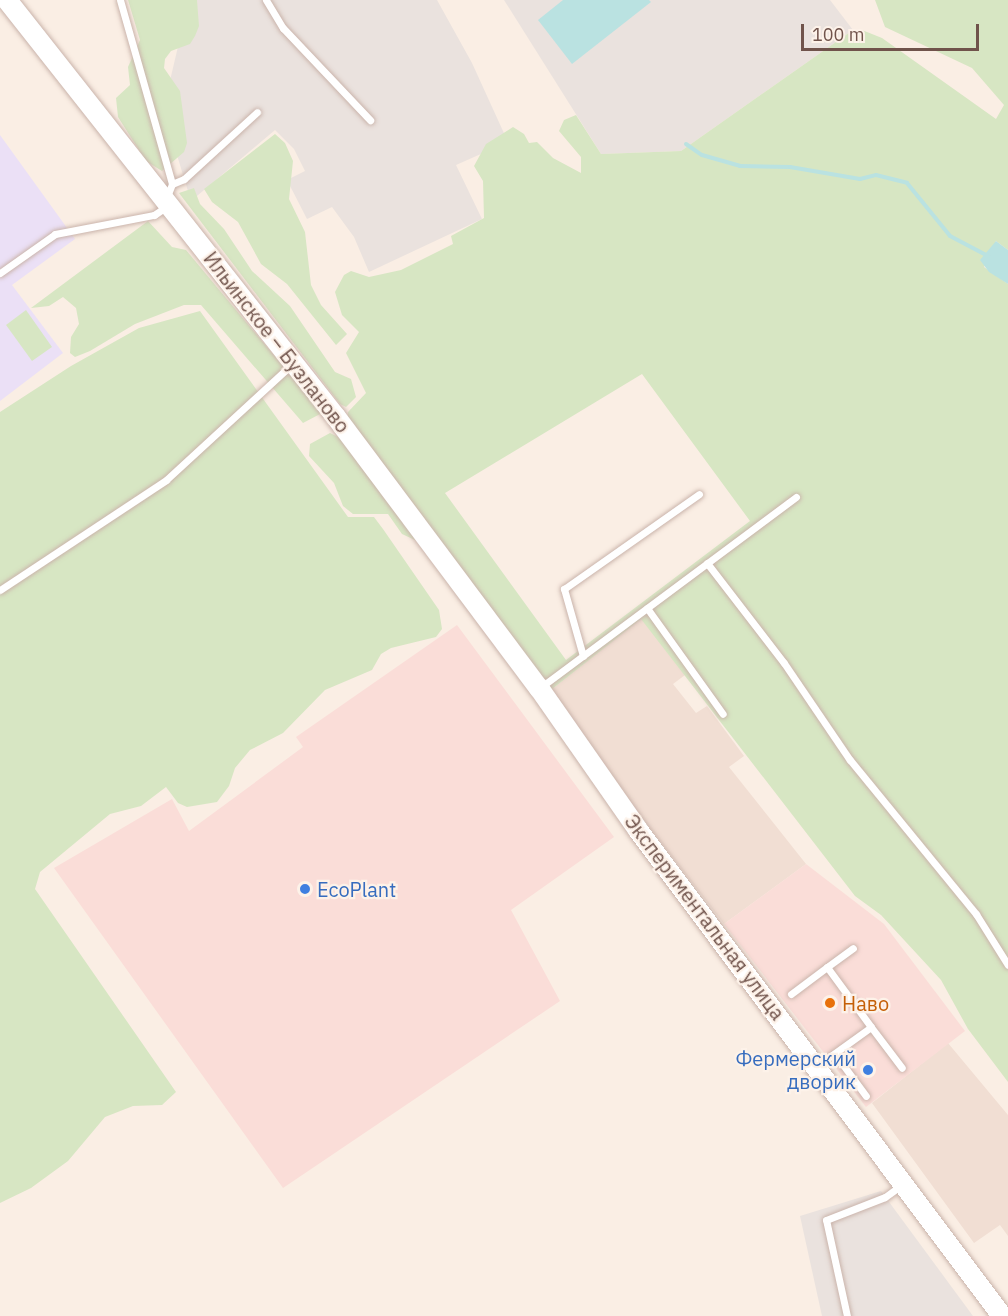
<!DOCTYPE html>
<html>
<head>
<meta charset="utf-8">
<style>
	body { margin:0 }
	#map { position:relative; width:1008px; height:1316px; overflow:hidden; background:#faeee4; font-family:"IBM Plex Sans",sans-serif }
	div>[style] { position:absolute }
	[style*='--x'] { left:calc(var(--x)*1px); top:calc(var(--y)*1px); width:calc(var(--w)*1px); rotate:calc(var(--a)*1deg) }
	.residential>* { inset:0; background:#f1ded3 }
	.commercial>* { inset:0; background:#faddd8 }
	.industrial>* { inset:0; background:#eae2de }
	.education>* { inset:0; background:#ebe0f6 }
	.green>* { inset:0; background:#d7e6c3 }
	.water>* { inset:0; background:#bae2e1 }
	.stream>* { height:4px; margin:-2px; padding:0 2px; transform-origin:2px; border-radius:2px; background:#bae2e1 }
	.roads { filter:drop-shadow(0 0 2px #cab4ab) drop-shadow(0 0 2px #cab4ab) }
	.lane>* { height:7px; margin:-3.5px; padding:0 3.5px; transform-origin:3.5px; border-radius:3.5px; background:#fff }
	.secondary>* { height:20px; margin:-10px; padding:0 10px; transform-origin:10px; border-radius:10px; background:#fff }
	.dots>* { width:16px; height:16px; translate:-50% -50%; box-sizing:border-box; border:3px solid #fdf2e9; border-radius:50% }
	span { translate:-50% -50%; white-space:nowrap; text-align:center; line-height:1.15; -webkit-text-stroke:4.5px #fdf2e9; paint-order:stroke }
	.street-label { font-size:20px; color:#70534b }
	.shop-label { font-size:20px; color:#366cbe }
	.left { translate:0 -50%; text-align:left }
	.right { translate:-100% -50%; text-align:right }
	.food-label { font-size:20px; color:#c56008 }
	.scale { position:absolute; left:801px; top:24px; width:178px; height:27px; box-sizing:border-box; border:3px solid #70534b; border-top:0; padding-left:8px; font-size:18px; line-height:21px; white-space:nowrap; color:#70534b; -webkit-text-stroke:4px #fdf2e9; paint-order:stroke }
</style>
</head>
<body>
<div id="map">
	<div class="residential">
		<div style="clip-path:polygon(641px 618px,685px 675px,673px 684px,696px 713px,707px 706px,744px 756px,729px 767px,806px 864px,724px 924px,553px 702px,551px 690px)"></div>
		<div style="clip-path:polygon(948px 1043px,1008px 1115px,1008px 1236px,1000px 1225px,974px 1243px,872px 1103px)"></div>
	</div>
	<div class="commercial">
		<div style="clip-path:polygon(457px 625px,614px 837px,511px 910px,560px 1001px,283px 1188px,54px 868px,172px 799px,189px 831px,303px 747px,296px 737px)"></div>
		<div style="clip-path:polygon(806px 864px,884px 924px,965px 1031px,866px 1107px,724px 924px)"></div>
	</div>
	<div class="industrial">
		<div style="clip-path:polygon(189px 0,437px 0,472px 63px,508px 142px,456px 165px,482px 219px,369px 272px,354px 237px,332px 207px,307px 219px,287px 180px,305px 171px,294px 149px,275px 130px,191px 201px,173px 142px,168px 89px)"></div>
		<div style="clip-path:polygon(504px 0,830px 0,853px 30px,681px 151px,601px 154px)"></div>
		<div style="clip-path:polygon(881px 1191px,973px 1316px,822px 1316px,800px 1216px)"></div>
	</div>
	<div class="education">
		<div style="clip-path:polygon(0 135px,75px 239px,12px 285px,63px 353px,0 401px)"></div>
	</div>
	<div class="green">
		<div style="clip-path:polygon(128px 0,197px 0,199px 26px,195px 36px,190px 44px,171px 51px,165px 59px,164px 68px,180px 91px,187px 143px,184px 152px,162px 171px,146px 161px,118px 117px,116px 98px,130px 85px,128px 67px,140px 40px)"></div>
		<div style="clip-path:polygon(evenodd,875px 0,1008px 0,1008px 250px,996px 241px,984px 267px,1008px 284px,1008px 1082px,968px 1029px,941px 980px,881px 915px,855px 896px,641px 619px,551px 690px,347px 421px,348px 412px,366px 393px,346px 353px,359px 332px,342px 315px,335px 292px,344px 275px,351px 271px,369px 277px,401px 270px,453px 244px,451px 236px,484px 218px,483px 181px,474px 166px,486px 144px,513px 127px,524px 134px,529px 143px,537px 142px,553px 158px,581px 173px,581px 157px,559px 131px,564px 120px,576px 115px,601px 154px,681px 151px,853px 30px,862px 30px,882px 38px,996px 119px,1004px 105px,972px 68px,885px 27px,875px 0,642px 374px,750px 521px,566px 660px,445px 493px,642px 374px)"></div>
		<div style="clip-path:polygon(275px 134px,285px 143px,293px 161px,289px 199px,305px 232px,311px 285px,321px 305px,347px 334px,336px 345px,287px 284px,261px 264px,238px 222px,212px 202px,204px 189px)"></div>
		<div style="clip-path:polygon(194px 188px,200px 204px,224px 229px,252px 271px,290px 306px,335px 372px,351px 379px,356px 397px,346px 407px,340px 404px,179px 193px)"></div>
		<div style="clip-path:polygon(148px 221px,172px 247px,186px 250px,322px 413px,303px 423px,201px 305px,184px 305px,135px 324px,90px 351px,75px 357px,70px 353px,71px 337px,79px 324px,76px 308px,63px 297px,49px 306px,31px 308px)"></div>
		<div style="clip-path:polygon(26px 310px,52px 347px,32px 361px,6px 325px)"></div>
		<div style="clip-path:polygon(200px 311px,348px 517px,374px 517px,383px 529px,439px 610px,442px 629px,436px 637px,391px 648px,381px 654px,372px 670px,325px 690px,283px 733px,250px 750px,235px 768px,229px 786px,217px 802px,187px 807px,178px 803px,166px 787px,141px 806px,110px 814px,40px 872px,35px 889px,176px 1092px,162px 1105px,133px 1106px,105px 1117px,68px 1161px,31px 1188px,0 1203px,0 412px,71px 366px,139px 328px)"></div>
		<div style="clip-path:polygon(330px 433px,340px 438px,417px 541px,402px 534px,388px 514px,353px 514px,343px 506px,334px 483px,309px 456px,310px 444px)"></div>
	</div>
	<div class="water">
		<div style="clip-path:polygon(563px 0,649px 0,651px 2px,572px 64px,538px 20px)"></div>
		<div style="clip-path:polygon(996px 241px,1008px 250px,1008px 284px,989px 272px,980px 260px)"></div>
	</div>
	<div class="stream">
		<div style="--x:686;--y:144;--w:19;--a:35"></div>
		<div style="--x:702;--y:155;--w:40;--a:16"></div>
		<div style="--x:740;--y:166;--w:50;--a:1.1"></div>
		<div style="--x:790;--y:167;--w:71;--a:9.7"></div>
		<div style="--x:860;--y:179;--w:16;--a:-14"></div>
		<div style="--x:876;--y:175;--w:32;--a:14"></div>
		<div style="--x:907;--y:183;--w:68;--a:50.9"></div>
		<div style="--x:950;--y:236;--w:43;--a:27.8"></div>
	</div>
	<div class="roads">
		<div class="lane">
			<div style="--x:120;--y:0;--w:191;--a:74.2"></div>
			<div style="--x:172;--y:184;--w:16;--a:112"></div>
			<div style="--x:266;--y:0;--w:33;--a:59"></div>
			<div style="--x:283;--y:28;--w:127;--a:46.6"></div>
			<div style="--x:172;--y:184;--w:13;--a:-23"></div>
			<div style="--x:184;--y:179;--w:99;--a:-42.5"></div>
			<div style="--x:0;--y:273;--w:67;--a:-35.3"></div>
			<div style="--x:55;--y:234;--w:101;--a:-10.9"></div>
			<div style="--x:154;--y:215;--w:14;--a:-34"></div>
			<div style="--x:707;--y:563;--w:126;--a:52.4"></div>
			<div style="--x:784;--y:663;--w:117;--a:55.8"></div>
			<div style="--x:850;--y:760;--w:199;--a:50.7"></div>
			<div style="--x:976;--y:914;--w:60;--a:57.9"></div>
			<div style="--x:0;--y:590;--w:199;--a:-33.5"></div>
			<div style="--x:166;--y:480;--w:170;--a:-42.6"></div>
			<div style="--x:647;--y:608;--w:130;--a:54.4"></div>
			<div style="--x:583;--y:656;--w:70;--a:-105.8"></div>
			<div style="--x:564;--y:589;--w:165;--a:-35.1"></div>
			<div style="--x:541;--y:687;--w:318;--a:-36.7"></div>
			<div style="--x:827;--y:967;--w:32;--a:-36"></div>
			<div style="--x:791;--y:994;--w:45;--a:-36.9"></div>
			<div style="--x:827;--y:967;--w:74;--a:53.7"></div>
			<div style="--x:871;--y:1027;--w:67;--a:144.2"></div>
			<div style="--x:871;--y:1027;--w:51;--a:52.9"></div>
			<div style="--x:835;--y:1054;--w:52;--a:53.6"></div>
			<div style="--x:847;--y:1316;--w:98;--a:-102.3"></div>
			<div style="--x:826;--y:1220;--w:63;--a:-21.3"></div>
			<div style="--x:885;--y:1197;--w:19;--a:-36"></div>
		</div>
		<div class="secondary">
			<div style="--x:7;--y:0;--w:531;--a:51.73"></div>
			<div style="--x:336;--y:417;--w:339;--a:53.2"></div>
			<div style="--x:539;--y:688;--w:173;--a:55.1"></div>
			<div style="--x:638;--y:830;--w:607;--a:53.17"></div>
		</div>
	</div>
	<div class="dots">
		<div style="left:305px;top:889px;background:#3f7fe0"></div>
		<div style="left:830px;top:1003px;background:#e8710a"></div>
		<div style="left:868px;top:1070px;background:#3f7fe0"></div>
	</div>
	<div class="street-label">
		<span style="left:277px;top:342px;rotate:52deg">Ильинское – Бузланово</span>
		<span style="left:705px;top:917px;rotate:53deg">Экспериментальная улица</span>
	</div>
	<div class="shop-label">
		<span class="left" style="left:317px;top:889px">EcoPlant</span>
		<span class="right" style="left:856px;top:1070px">Фермерский<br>дворик</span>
	</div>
	<div class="food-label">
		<span class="left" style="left:842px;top:1003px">Наво</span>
	</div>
	<div class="scale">100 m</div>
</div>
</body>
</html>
